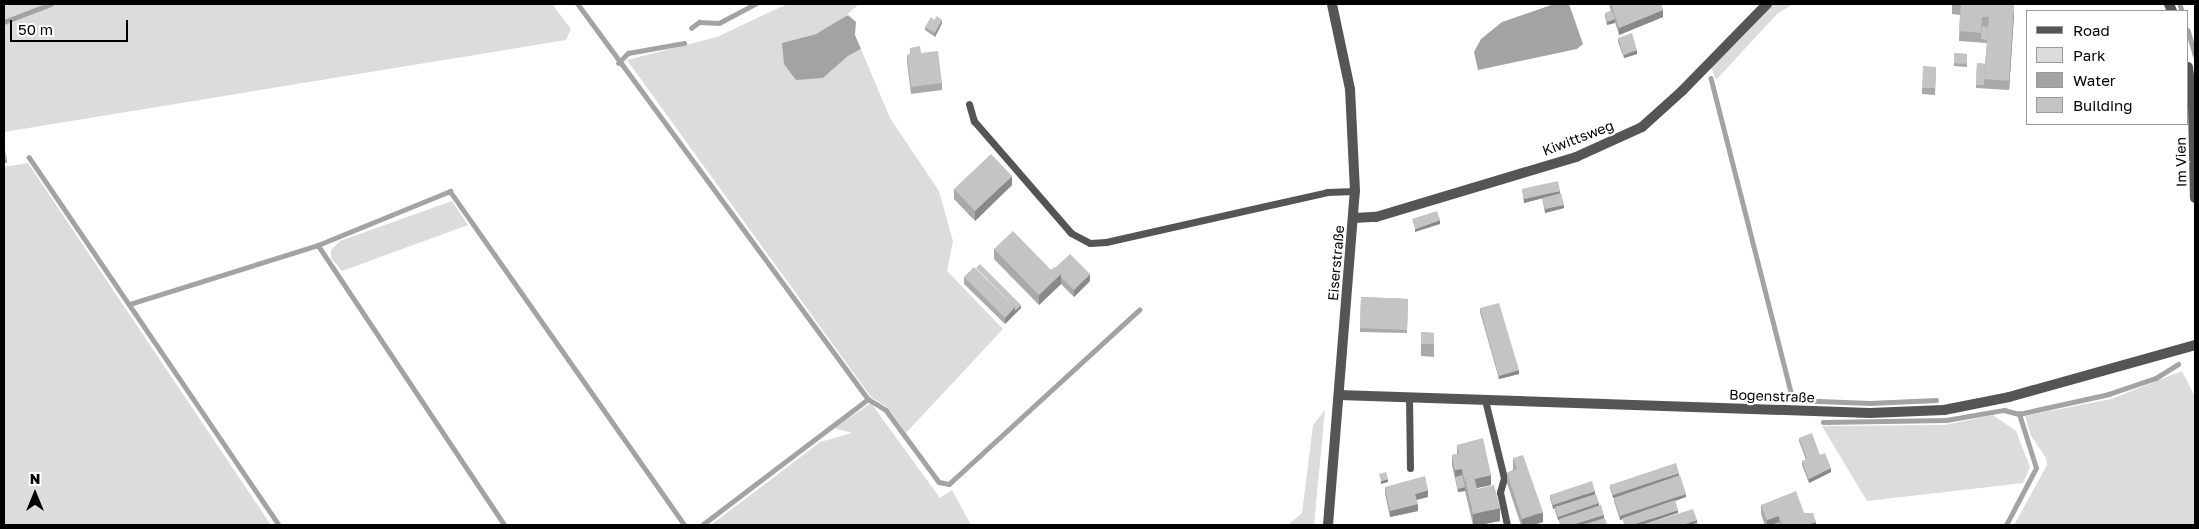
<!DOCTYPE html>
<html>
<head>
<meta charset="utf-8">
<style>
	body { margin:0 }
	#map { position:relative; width:2199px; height:529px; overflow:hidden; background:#fff; font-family:"Golos Text",sans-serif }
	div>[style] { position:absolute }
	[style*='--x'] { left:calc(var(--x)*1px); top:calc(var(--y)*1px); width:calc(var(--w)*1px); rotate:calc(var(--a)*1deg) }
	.green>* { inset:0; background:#dcdcdc }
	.water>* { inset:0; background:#a3a3a3 }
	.stream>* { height:4.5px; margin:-2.25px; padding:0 2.25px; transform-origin:2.25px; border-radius:2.25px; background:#a3a3a3 }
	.service>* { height:7px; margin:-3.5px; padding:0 3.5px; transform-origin:3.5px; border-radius:3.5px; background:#555 }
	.minor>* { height:10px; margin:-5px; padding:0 5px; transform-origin:5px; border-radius:5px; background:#555 }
	.wall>* { inset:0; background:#a9a9a9 }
	.shaded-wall>* { inset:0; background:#898989 }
	.building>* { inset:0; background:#c4c4c4 }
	span { translate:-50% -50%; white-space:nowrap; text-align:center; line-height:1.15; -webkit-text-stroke:4.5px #fff; paint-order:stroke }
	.street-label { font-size:14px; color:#000 }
	.frame { position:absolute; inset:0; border:5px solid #000; pointer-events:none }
	.legend { position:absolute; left:2026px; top:10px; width:162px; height:115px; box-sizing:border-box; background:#fff; border:1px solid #999; margin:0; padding:6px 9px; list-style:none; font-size:15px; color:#000 }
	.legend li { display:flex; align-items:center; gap:10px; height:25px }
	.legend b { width:25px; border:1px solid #999 }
	.north { position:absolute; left:10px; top:469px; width:50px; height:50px; -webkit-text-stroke:4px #fff; paint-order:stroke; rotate:0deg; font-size:14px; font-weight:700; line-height:20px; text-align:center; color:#000 }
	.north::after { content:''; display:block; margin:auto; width:18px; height:22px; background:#000; clip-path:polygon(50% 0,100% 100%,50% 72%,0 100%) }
	.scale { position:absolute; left:10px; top:20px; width:118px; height:22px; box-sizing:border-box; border:2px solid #000; border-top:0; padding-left:6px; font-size:15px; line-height:18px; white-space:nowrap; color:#000; -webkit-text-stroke:4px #fff; paint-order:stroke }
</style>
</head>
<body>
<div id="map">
	<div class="green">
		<div style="clip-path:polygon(4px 4px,552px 4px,571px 29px,566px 40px,4px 132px)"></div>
		<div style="clip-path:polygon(787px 4px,859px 4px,839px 22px,816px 34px,782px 43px,823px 78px,848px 56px,861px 49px,890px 118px,939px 191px,953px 241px,947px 271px,1003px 329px,906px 433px,887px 407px,871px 397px,627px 60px,717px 37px)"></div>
		<div style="clip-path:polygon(1772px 4px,1793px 4px,1777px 14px,1716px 80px,1711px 67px)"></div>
		<div style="clip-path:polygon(28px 163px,160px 360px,271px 525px,4px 525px,4px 167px)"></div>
		<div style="clip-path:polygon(452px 201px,468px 225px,342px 271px,331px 258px,331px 250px,340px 241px)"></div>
		<div style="clip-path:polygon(2182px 371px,2195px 397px,2195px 525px,2014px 525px,2047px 465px,2046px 458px,2031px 436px,2025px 416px,2111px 399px)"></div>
		<div style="clip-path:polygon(871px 403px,940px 498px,952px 490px,971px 525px,711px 525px,820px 442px,852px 433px,834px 428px)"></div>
		<div style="clip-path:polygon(1325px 410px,1314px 525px,1288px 525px,1302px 513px,1313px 425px)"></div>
		<div style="clip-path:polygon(1993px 415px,2016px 431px,2030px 467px,2023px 483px,1867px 501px,1822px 426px,1945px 425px)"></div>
	</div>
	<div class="water">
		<div style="clip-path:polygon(1554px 4px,1569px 4px,1583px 44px,1577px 49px,1478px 70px,1474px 52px,1481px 39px,1502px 22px)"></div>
		<div style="clip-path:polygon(848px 15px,856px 22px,855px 35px,861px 49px,848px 56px,823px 78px,796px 80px,784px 64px,782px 43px,816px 34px)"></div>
	</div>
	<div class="stream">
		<div style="--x:578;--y:4;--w:490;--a:53.7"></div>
		<div style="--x:868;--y:399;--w:21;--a:31"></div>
		<div style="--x:886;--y:410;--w:89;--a:53.6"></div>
		<div style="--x:939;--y:482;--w:10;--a:11"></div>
		<div style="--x:949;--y:484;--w:258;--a:-42.5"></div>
		<div style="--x:2180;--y:4;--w:7;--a:74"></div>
		<div style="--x:4;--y:22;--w:50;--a:-21"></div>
		<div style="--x:691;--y:28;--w:10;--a:-37"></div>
		<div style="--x:699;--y:22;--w:20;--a:3"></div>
		<div style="--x:719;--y:23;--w:41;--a:-27.8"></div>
		<div style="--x:2188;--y:30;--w:26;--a:74"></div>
		<div style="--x:618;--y:63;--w:14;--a:-45"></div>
		<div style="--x:628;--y:53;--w:57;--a:-10.1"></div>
		<div style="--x:1711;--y:78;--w:332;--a:75.7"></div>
		<div style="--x:1793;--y:400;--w:77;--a:2.2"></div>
		<div style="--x:1870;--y:403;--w:66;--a:-2.6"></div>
		<div style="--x:29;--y:157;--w:445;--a:55.8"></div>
		<div style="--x:318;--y:245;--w:337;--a:56.3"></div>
		<div style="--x:130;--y:304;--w:197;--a:-17.4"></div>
		<div style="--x:318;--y:245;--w:143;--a:-22.2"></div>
		<div style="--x:450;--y:191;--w:408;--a:54.9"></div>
		<div style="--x:1823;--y:422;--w:123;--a:-0.9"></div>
		<div style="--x:1946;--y:420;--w:59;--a:-9.8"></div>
		<div style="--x:2004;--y:410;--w:16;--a:15"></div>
		<div style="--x:702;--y:525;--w:208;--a:-37.2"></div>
		<div style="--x:2006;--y:525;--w:64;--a:-62.2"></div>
		<div style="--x:2036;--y:468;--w:57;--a:-107.5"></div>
		<div style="--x:2019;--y:414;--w:92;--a:-12.5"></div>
		<div style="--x:2109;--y:394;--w:50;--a:-18.8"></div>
		<div style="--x:2156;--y:378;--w:26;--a:-32"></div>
	</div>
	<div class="service">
		<div style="--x:969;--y:104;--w:18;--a:74"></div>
		<div style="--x:974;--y:121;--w:148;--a:49.1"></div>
		<div style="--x:1071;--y:233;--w:21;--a:28"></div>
		<div style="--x:1090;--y:243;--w:16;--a:-4"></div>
		<div style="--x:1106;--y:242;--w:227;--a:-12.7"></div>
		<div style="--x:1327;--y:192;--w:28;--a:-2"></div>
		<div style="--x:1409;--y:397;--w:71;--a:89.2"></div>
		<div style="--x:1485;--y:400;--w:80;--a:76.3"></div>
		<div style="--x:1504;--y:478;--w:15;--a:106"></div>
		<div style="--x:1500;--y:492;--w:34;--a:78"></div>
	</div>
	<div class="minor">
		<div style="--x:2169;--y:4;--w:8;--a:67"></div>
		<div style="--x:2188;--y:67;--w:39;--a:83"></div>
		<div style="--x:2193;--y:106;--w:92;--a:88.8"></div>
		<div style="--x:1354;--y:218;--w:22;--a:-3"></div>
		<div style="--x:1376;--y:217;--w:209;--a:-16.7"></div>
		<div style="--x:1576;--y:157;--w:72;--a:-24.4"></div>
		<div style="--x:1642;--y:127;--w:54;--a:-42"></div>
		<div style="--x:1682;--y:91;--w:122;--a:-45.7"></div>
		<div style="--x:1339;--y:395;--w:531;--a:1.94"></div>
		<div style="--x:1870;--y:413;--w:74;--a:-2.3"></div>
		<div style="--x:1944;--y:410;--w:66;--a:-11.3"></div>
		<div style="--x:2009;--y:397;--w:193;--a:-15.6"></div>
		<div style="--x:1328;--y:525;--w:335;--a:-85.4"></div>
		<div style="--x:1355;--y:191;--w:102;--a:-92.8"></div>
		<div style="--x:1350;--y:89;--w:87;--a:-102"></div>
	</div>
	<div class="wall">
		<div style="clip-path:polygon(1609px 4px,1661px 4px,1663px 17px,1619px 35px,1615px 22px,1607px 25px,1605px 17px,1605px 13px,1611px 11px)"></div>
		<div style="clip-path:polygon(1952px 4px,1984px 4px,1984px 5px,2014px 14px,2009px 90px,1976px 88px,1977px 63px,1985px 64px,1987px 43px,1959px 41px,1960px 15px,1952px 14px)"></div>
		<div style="clip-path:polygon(934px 20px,942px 23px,935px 37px,925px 30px,925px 27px)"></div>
		<div style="clip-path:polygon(1618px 38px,1637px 54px,1624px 58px,1618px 42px)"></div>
		<div style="clip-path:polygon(910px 48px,921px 53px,942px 83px,942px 90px,911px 94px,907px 62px,907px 55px,910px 54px)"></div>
		<div style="clip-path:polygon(1954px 53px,1967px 54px,1967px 67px,1954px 66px)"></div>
		<div style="clip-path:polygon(1936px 67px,1935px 95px,1922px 94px,1922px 88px)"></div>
		<div style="clip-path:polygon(4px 150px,7px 159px,7px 163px,4px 163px)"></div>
		<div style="clip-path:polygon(1012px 185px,975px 221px,954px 199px,954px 189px)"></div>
		<div style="clip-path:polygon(1522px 189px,1560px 193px,1564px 208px,1545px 213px,1542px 198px,1524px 203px)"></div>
		<div style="clip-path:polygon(994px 249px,1051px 270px,1055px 268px,1090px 281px,1074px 297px,1061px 284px,1039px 305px,994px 259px)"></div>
		<div style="clip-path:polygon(964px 277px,1021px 308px,1005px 324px,964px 284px)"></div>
		<div style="clip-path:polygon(1361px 297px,1408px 299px,1407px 333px,1360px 332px)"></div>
		<div style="clip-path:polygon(1480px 308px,1519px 374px,1499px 379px,1480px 312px)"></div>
		<div style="clip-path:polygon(1421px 332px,1434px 333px,1434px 357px,1421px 356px)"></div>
		<div style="clip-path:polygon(1799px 438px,1820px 455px,1831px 472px,1809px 483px,1802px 465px,1802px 461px,1806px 460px,1799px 441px)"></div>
		<div style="clip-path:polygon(1457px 445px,1491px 485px,1477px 488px,1500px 521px,1479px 525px,1473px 525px,1465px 491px,1458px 492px,1452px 465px,1452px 455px,1457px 454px)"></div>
		<div style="clip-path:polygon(1513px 458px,1543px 522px,1533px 525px,1521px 525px,1507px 483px,1507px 473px,1513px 470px)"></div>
		<div style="clip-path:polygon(1679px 476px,1686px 497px,1675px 501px,1642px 525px,1624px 525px,1623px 519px,1620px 520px,1614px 501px,1614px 498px,1613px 498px,1610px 488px,1610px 485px)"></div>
		<div style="clip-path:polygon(1385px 487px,1428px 497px,1417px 500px,1418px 511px,1390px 517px,1385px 494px)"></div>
		<div style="clip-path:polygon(1595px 494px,1604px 518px,1607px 525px,1560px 525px,1559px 520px,1558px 520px,1555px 511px,1555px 508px,1553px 509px,1550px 498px,1550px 495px)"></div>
		<div style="clip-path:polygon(1761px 505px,1804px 513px,1816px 525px,1765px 525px,1761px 514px)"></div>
	</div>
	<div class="shaded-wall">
		<div style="clip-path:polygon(2014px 4px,2014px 14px,2009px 90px,2009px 81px)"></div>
		<div style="clip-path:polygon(1663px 10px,1663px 17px,1619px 35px,1619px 28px)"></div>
		<div style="clip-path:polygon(1615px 19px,1615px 23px,1607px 25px,1607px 22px)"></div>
		<div style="clip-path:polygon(942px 20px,942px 23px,935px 37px,935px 33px)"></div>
		<div style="clip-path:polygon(1637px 50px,1637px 54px,1624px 58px,1624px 55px)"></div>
		<div style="clip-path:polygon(1012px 176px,1012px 185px,975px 221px,975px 211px)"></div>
		<div style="clip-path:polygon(1560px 191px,1560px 194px,1524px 203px,1524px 199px)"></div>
		<div style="clip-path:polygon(1564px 205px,1564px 208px,1545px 213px,1545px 209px)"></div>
		<div style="clip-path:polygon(1440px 220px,1440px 224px,1415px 232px,1415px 229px)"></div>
		<div style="clip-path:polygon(1061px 274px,1061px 284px,1039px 305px,1039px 295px)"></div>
		<div style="clip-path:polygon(1090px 274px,1090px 281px,1074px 297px,1074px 290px)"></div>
		<div style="clip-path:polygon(1021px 305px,1021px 308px,1015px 314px,1015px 311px)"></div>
		<div style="clip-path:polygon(1015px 307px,1015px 314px,1005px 324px,1005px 318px)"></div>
		<div style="clip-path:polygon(1519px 370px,1519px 374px,1499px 379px,1499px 376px)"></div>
		<div style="clip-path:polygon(1831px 468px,1831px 472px,1809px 483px,1809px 479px)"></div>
		<div style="clip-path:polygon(1462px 469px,1462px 478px,1455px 477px,1455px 470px)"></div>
		<div style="clip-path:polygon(1679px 473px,1679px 476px,1613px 498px,1613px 495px)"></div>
		<div style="clip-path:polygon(1491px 475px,1491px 485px,1468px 490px,1466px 481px)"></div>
		<div style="clip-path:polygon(1388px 479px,1388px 482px,1381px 484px,1381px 481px)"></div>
		<div style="clip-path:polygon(1465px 487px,1465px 491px,1458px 492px,1458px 489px)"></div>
		<div style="clip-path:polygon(1428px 490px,1428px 497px,1415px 500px,1415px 494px)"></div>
		<div style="clip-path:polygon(1595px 491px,1595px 495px,1553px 509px,1553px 505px)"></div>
		<div style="clip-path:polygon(1686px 494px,1686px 497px,1620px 520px,1620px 516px)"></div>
		<div style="clip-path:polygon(1599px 503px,1599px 506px,1558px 520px,1558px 517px)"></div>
		<div style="clip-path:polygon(1418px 504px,1418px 511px,1390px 517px,1390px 511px)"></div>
		<div style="clip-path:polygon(1500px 508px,1500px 521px,1479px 525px,1473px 525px,1473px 514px)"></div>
		<div style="clip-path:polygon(1678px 510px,1678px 513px,1642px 525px,1632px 525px)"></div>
		<div style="clip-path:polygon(1543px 512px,1543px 522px,1533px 525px,1522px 525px,1522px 519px)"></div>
		<div style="clip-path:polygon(1604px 515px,1604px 518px,1582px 525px,1572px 525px)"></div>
		<div style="clip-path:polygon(1779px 516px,1779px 525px,1767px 525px,1767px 520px)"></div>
		<div style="clip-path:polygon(1697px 520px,1697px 523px,1691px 525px,1681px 525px)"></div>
		<div style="clip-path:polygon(1816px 522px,1816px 525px,1807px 525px)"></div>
	</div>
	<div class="building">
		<div style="clip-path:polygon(1611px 4px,1661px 4px,1663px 10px,1619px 28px)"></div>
		<div style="clip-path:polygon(1952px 4px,1983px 4px,1983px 5px,2014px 4px,2009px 81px,1984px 79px,1989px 17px,1982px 17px,1981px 33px,1959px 31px,1961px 5px)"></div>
		<div style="clip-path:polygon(1612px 11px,1615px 19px,1607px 22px,1605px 13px)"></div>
		<div style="clip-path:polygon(937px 16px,942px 20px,935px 33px,925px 27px,931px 17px,934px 20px)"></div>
		<div style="clip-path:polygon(1982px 26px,1988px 27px,1987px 40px,1981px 39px)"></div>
		<div style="clip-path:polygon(1632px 33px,1637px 50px,1624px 55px,1618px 38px)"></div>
		<div style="clip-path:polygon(920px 46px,921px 53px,938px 51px,942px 83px,911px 87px,907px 55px,911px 54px,910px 48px)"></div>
		<div style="clip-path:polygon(1954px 53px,1967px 54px,1967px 64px,1954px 63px)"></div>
		<div style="clip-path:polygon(1977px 63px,1985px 64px,1984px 85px,1976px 85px)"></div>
		<div style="clip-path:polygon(1923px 66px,1936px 67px,1935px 88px,1922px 88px)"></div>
		<div style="clip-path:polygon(4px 150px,5px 150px,7px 159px,4px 160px)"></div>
		<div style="clip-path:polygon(991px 154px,1012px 176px,975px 211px,954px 189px)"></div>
		<div style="clip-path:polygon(1558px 181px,1560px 191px,1524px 199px,1522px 189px)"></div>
		<div style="clip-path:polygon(1561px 193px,1564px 205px,1545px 209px,1542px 198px)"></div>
		<div style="clip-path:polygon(1437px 211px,1440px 220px,1415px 229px,1412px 219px)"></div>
		<div style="clip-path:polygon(1013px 231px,1051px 270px,1054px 267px,1061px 274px,1039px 295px,994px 249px)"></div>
		<div style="clip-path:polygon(1070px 254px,1090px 274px,1074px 290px,1061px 277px,1061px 274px,1055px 268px)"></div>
		<div style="clip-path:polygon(980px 264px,1021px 305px,1015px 311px,1015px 307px,976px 268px)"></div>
		<div style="clip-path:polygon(974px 267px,1015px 307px,1005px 318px,964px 277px)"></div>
		<div style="clip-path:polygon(1361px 297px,1408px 299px,1407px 330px,1360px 328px)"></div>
		<div style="clip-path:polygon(1499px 303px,1519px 370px,1499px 376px,1480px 308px)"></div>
		<div style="clip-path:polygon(1421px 332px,1434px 333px,1434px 344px,1421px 344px)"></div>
		<div style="clip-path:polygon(1812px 433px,1820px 455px,1825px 453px,1831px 468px,1809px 479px,1802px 461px,1807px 459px,1799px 438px)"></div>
		<div style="clip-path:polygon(1483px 438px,1491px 475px,1475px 479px,1474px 476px,1465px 478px,1465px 481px,1462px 469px,1455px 470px,1452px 455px,1459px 454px,1457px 445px)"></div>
		<div style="clip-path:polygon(1523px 455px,1543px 512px,1522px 519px,1507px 473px,1517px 469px,1513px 458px)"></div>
		<div style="clip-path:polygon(1676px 463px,1679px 473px,1613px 495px,1610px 485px)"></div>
		<div style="clip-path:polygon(1386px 472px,1388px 479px,1381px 481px,1379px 474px)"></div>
		<div style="clip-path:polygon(1462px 475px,1465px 487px,1458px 489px,1455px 477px)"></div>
		<div style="clip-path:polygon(1680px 475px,1686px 494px,1620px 516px,1614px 498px)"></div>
		<div style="clip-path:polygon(1425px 476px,1428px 490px,1415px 494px,1418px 504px,1390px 511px,1385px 487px)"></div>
		<div style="clip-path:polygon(1474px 476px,1477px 489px,1494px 485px,1500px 508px,1473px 514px,1465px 478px)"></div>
		<div style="clip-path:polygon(1592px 481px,1595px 491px,1553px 505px,1550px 495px)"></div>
		<div style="clip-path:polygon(1796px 491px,1804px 513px,1813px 513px,1816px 522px,1807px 525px,1782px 525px,1779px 516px,1767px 520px,1761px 505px)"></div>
		<div style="clip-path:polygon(1596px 494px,1599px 503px,1558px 517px,1555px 507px)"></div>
		<div style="clip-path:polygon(1675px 500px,1678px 510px,1632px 525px,1625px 525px,1623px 518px)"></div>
		<div style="clip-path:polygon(1601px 505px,1604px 515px,1572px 525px,1561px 525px,1559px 519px)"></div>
		<div style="clip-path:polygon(1693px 509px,1697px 520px,1681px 525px,1642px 525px)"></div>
		<div style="clip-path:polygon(1605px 518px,1607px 525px,1582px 525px)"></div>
		<div style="clip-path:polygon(1779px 522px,1780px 525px,1771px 525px)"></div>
		<div style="clip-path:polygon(1698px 523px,1699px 525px,1691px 525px)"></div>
	</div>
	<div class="street-label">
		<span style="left:1578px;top:138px;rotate:-21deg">Kiwittsweg</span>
		<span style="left:2181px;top:162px;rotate:-91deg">Im Vien</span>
		<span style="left:1336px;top:263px;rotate:-85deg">Eiserstraße</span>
		<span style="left:1772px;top:396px;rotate:2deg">Bogenstraße</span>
	</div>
	<div class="frame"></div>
	<ul class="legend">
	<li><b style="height:6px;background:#555"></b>Road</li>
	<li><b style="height:14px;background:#dcdcdc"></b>Park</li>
	<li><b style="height:14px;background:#a3a3a3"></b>Water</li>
	<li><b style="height:14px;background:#c4c4c4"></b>Building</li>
	</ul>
	<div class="north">N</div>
	<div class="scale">50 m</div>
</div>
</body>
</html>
